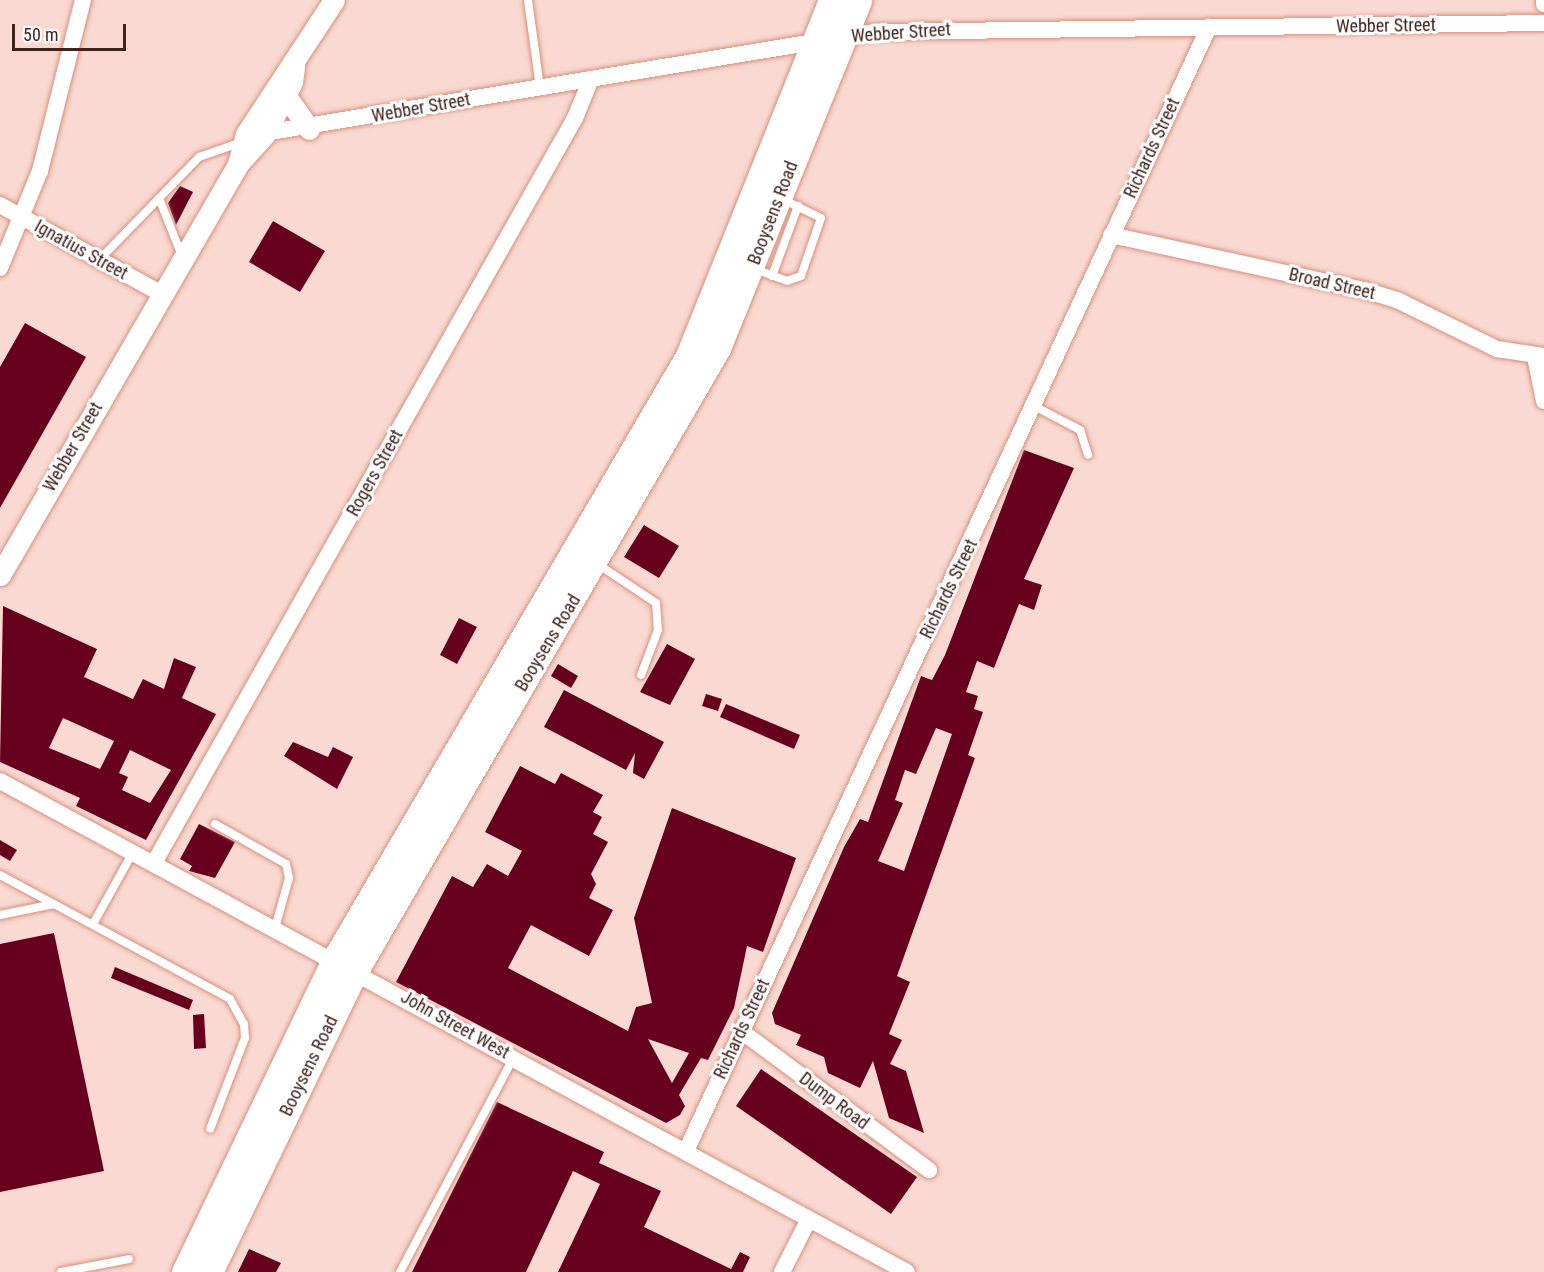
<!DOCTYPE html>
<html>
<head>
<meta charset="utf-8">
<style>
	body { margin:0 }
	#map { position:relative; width:1544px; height:1272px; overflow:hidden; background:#f9d9d1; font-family:"Roboto Condensed",sans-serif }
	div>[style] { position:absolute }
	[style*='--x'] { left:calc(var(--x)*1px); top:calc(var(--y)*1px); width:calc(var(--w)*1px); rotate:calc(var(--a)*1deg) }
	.building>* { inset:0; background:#67001f }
	.roads { filter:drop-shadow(0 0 2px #d98f7d) drop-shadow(0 0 2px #d98f7d) }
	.service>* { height:8px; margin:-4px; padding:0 4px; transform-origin:4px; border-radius:4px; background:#fff }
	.minor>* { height:16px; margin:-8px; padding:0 8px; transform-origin:8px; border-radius:8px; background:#fff }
	.tertiary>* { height:21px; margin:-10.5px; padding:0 10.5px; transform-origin:10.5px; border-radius:10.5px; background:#fff }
	.primary>* { height:27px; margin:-13.5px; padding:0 13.5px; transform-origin:13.5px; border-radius:13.5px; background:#fff }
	span { translate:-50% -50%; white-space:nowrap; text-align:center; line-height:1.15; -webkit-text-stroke:6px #fff; paint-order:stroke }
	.street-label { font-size:18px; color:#40231c }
	.scale { position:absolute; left:12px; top:24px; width:114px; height:27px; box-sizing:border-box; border:3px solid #40231c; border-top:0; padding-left:8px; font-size:18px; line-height:21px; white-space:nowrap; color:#40231c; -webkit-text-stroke:4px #fff; paint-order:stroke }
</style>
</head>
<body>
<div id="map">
	<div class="building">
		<div style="clip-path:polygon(180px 186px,193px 192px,176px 225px,168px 203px)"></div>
		<div style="clip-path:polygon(273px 221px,325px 251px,300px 292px,249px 262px)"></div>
		<div style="clip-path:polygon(25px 323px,86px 357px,0 508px,0 367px)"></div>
		<div style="clip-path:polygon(evenodd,1024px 450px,1074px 468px,1024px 579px,1042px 585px,1034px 610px,1019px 604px,994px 668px,977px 661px,966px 692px,978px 696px,974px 709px,983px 712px,968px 755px,975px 758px,897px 976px,910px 982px,889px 1034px,902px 1040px,890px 1064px,906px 1071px,924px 1133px,889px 1118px,873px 1061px,860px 1088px,828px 1073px,824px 1057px,796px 1045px,801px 1035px,775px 1024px,772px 1013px,844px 847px,860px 819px,868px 822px,921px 676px,932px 680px,945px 655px,1024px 450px,936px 728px,952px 734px,904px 871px,878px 861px,903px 803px,895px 800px,905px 770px,916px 774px,936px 728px)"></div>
		<div style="clip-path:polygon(644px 525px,679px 546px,659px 578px,624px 557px)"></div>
		<div style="clip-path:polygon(evenodd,3px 606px,97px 649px,84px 677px,133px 699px,143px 679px,164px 689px,174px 658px,196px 667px,182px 698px,216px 714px,146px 840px,76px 806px,80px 798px,0 762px,3px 606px,63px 718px,114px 741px,100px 769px,49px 748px,63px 718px,3px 606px,130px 750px,171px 770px,150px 803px,122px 790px,128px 777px,119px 773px,130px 750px)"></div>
		<div style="clip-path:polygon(459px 618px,477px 627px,457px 664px,440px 655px)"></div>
		<div style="clip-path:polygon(667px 644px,695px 659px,670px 705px,640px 692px)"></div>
		<div style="clip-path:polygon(558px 664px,578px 676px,571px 688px,551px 676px)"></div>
		<div style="clip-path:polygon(564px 690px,664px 742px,644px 779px,633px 773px,635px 753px,626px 770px,544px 727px)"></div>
		<div style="clip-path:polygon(706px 694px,722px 699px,718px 711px,702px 706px)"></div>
		<div style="clip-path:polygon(726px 704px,800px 735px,794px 749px,720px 717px)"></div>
		<div style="clip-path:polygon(293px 742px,328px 757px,333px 747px,353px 757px,337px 789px,284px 756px)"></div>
		<div style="clip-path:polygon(evenodd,520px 766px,555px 784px,561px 773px,603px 795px,593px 812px,602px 817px,593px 834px,608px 842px,591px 874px,596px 884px,589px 898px,613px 910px,589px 956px,531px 925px,508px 968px,628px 1031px,636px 1007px,652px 1003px,634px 918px,672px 808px,796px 858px,763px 952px,747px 946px,734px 1008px,708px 1060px,701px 1058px,679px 1095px,685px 1106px,680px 1115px,666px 1123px,396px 982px,452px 876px,473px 887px,487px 864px,508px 876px,522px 851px,485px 832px,520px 766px,648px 1039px,689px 1053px,672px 1083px,648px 1039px)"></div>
		<div style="clip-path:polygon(199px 824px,235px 842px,215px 878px,189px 871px,192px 866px,180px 859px)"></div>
		<div style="clip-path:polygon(0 840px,17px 850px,10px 861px,0 855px)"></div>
		<div style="clip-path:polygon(54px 933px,104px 1171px,0 1192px,0 944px)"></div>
		<div style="clip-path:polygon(115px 967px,193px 1000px,189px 1010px,111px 978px)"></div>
		<div style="clip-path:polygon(204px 1014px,206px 1048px,194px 1049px,193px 1015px)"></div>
		<div style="clip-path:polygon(761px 1069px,917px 1177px,891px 1214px,736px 1106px)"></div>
		<div style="clip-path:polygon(497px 1102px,604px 1152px,599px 1163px,661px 1191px,644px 1227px,731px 1269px,740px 1252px,750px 1257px,743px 1272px,558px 1272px,600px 1184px,573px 1171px,526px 1272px,412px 1272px)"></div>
		<div style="clip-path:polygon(249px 1249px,281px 1263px,276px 1272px,238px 1272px)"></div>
	</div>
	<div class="roads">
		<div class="service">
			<div style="--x:528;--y:0;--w:89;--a:82.2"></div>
			<div style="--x:159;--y:198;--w:62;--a:68.4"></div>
			<div style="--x:99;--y:260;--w:144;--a:-45.8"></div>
			<div style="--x:199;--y:157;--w:46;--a:-19.2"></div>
			<div style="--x:752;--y:268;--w:37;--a:20"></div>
			<div style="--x:787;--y:281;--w:15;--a:-20"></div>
			<div style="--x:801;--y:276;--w:61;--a:-71"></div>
			<div style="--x:821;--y:218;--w:43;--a:-154"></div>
			<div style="--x:772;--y:276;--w:75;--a:-69.6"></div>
			<div style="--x:1036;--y:407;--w:50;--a:27.6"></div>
			<div style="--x:1080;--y:430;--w:26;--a:72"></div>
			<div style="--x:596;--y:563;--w:72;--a:33.7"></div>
			<div style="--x:656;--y:603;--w:27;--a:86"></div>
			<div style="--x:658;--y:630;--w:48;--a:110.7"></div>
			<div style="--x:215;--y:824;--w:81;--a:29.4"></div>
			<div style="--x:286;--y:864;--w:14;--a:78"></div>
			<div style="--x:289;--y:878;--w:52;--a:105.6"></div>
			<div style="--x:0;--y:875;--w:261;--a:28.3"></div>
			<div style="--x:230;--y:999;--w:29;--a:61"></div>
			<div style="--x:244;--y:1024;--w:14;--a:86"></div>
			<div style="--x:245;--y:1038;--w:97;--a:111"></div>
			<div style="--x:0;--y:915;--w:55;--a:-11.5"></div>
			<div style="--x:93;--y:924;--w:82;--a:-60.9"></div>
			<div style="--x:61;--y:1272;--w:69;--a:-10.8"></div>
			<div style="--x:400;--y:1272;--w:243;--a:-62.1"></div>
		</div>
		<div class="minor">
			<div style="--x:1544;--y:0;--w:4;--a:90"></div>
			<div style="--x:258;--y:134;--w:625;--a:-9.39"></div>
			<div style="--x:875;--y:32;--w:669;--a:-0.77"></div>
			<div style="--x:0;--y:205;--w:185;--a:28.8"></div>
			<div style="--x:1111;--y:235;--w:259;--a:12.3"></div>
			<div style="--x:1364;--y:290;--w:34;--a:17"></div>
			<div style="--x:1397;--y:300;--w:111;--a:26.1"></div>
			<div style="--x:1497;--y:349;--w:48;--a:8.5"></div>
			<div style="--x:0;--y:268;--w:105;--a:-67.6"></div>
			<div style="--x:40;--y:171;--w:176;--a:-75.9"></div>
			<div style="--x:1535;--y:357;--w:45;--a:78.4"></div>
			<div style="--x:0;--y:781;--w:1031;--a:28.43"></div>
			<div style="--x:154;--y:863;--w:856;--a:-60.53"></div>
			<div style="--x:575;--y:118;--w:42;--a:-67.7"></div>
			<div style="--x:741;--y:1031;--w:234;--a:36.5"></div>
			<div style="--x:686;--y:1151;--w:1240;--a:-65.05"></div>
			<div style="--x:782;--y:1272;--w:59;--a:-63"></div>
		</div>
		<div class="tertiary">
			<div style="--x:286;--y:96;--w:40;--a:55.1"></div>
			<div style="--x:238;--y:164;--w:31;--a:-75"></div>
			<div style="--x:246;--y:134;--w:160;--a:-56.7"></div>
			<div style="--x:0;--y:575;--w:475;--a:-59.9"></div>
			<div style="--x:238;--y:164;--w:40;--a:-48"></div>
			<div style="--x:265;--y:134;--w:59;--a:-62.6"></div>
			<div style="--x:292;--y:82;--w:15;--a:-82"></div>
		</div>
		<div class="primary">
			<div style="--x:185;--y:1272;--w:346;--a:-64.3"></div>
			<div style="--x:335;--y:960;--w:700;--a:-59.63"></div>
			<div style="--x:689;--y:356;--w:384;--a:-68.1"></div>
			<div style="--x:209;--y:1272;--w:335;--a:-64.2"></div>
			<div style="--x:355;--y:970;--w:720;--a:-59.8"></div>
			<div style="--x:717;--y:348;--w:375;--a:-67.9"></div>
		</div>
	</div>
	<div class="street-label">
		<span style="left:1386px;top:26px;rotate:-1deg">Webber Street</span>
		<span style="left:901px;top:33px;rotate:-4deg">Webber Street</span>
		<span style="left:421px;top:108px;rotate:-10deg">Webber Street</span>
		<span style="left:1152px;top:148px;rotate:-65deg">Richards Street</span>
		<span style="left:773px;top:213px;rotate:-69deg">Booysens Road</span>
		<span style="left:81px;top:250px;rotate:29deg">Ignatius Street</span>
		<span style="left:1332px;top:284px;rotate:13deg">Broad Street</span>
		<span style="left:73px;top:447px;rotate:-60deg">Webber Street</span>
		<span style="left:375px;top:473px;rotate:-61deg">Rogers Street</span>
		<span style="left:949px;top:589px;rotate:-64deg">Richards Street</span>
		<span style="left:548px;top:643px;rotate:-59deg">Booysens Road</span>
		<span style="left:455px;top:1025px;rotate:29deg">John Street West</span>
		<span style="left:742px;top:1029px;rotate:-65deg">Richards Street</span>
		<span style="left:309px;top:1066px;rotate:-64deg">Booysens Road</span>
		<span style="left:834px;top:1101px;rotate:37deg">Dump Road</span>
	</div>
	<div class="scale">50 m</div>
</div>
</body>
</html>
